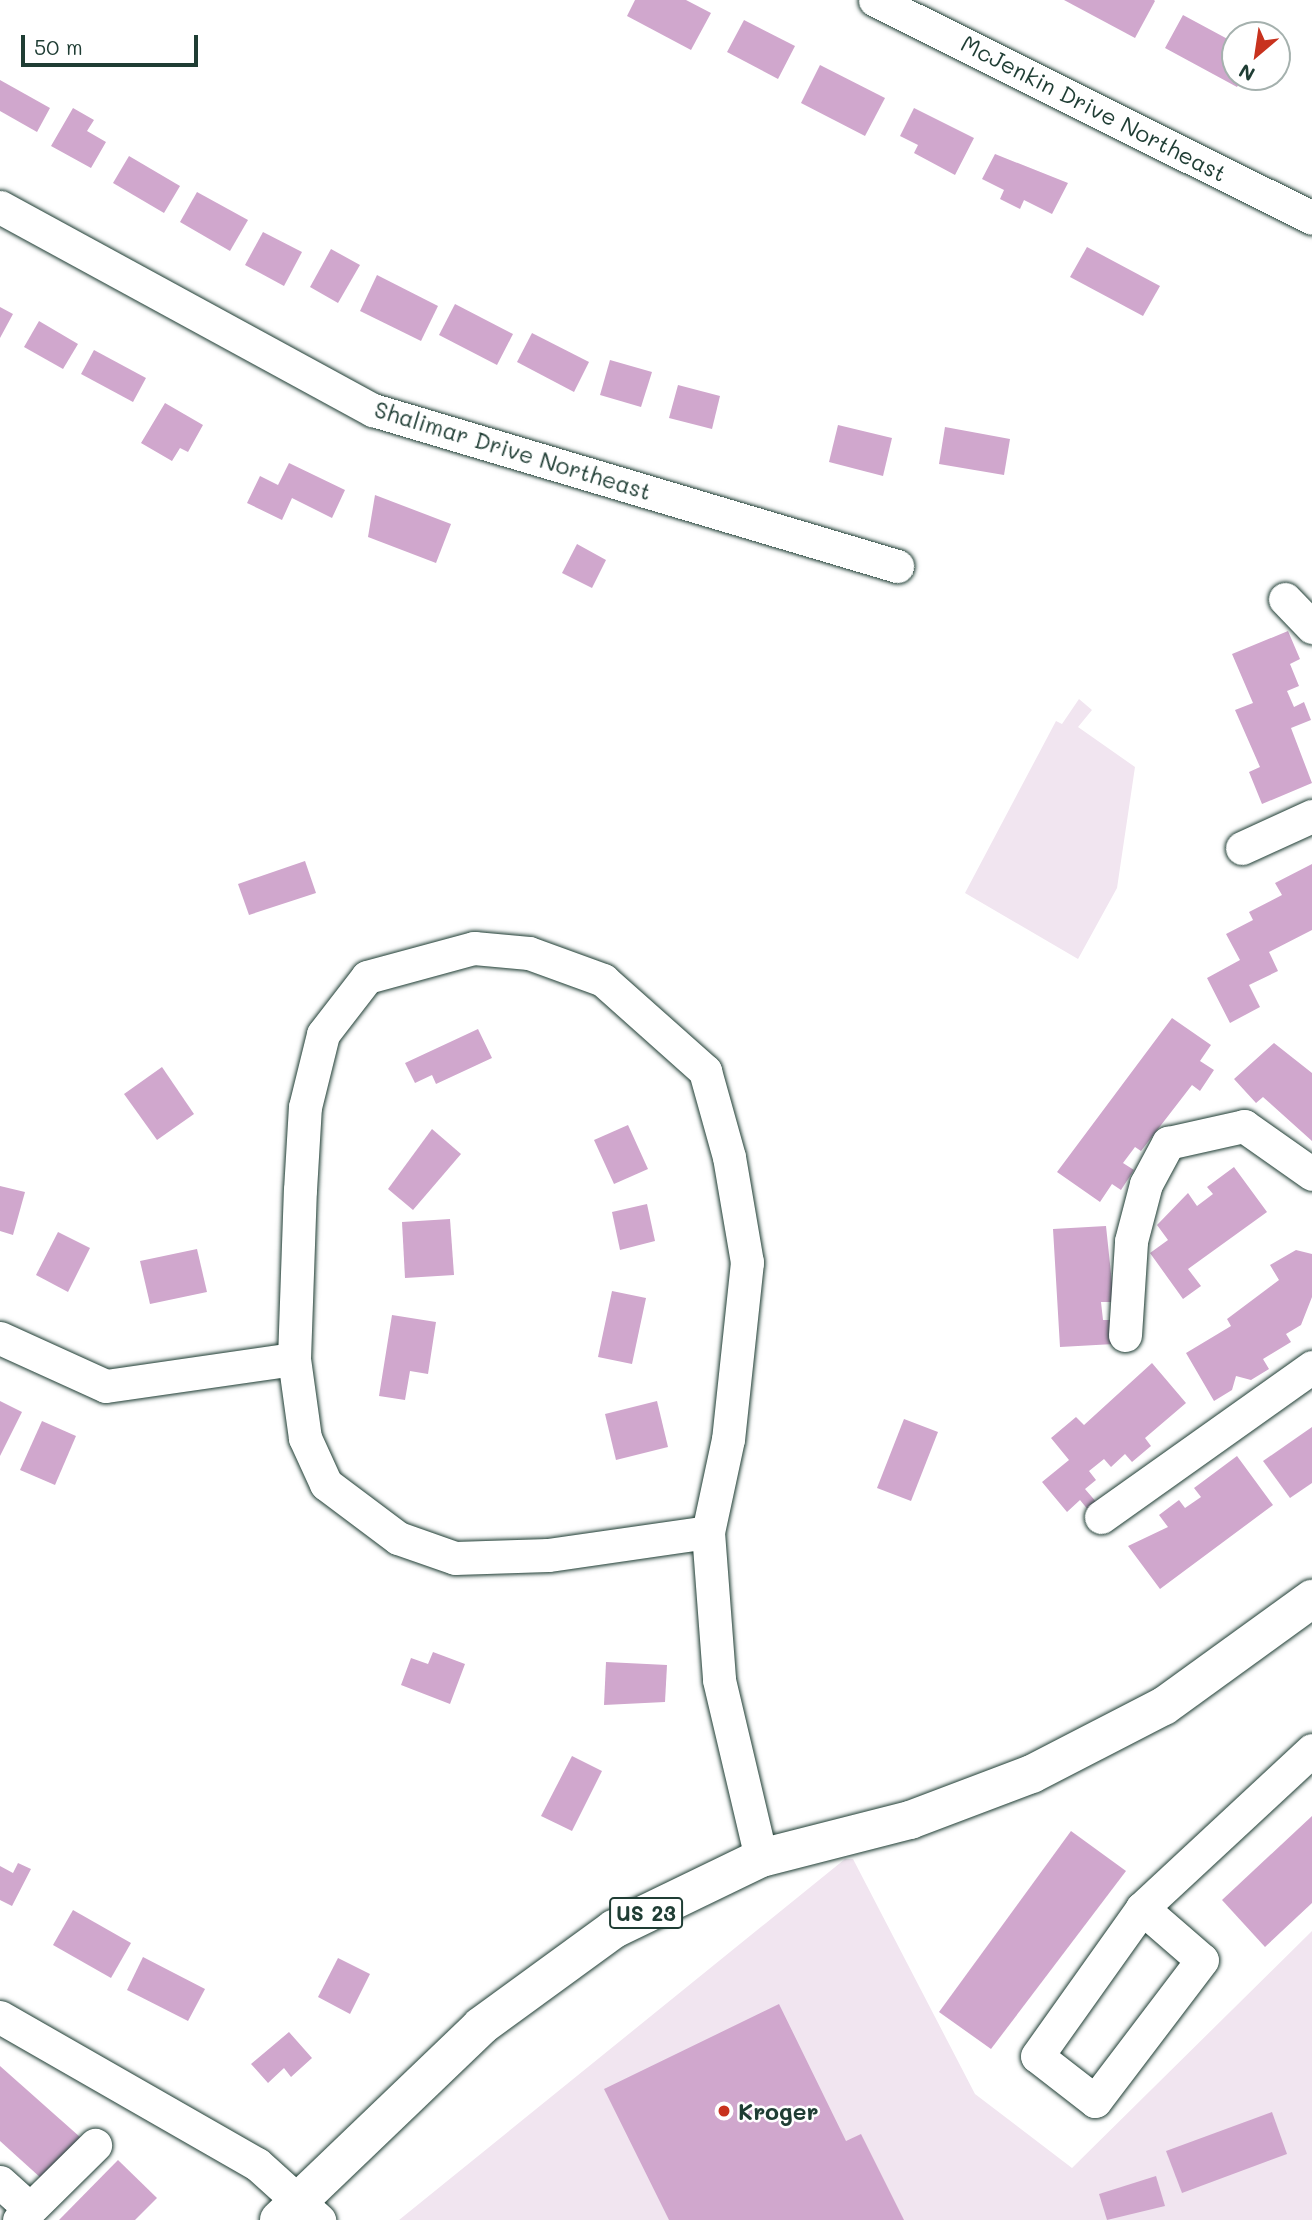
<!DOCTYPE html>
<html>
<head>
<meta charset="utf-8">
<style>
	body { margin:0 }
	#map { position:relative; width:1312px; height:2220px; overflow:hidden; background:#fff; font-family:Mali,sans-serif }
	div>[style] { position:absolute }
	[style*='--x'] { left:calc(var(--x)*1px); top:calc(var(--y)*1px); width:calc(var(--w)*1px); rotate:calc(var(--a)*1deg) }
	.built>* { inset:0; background:#f1e5f0 }
	.building>* { inset:0; background:#d0a7cd }
	.roads { filter:drop-shadow(0 0 2px #1f3d34) drop-shadow(0 0 2px #1f3d34) }
	.minor>* { height:33px; margin:-16.5px; padding:0 16.5px; transform-origin:16.5px; border-radius:16.5px; background:#fff }
	.major>* { height:38px; margin:-19px; padding:0 19px; transform-origin:19px; border-radius:19px; background:#fff }
	.dots>* { width:19px; height:19px; translate:-50% -50%; box-sizing:border-box; border:4px solid #fff; border-radius:50% }
	span { translate:-50% -50%; white-space:nowrap; text-align:center; line-height:1.15; -webkit-text-stroke:5px #fff; paint-order:stroke }
	.shield-label span { padding:2px 5px; background:#fff; border:2px solid; border-radius:5px; -webkit-text-stroke-width:0 }
	.shield-label { font-size:21px; color:#1f3d34; font-weight:700 }
	.street-label { font-size:23px; color:#1f3d34 }
	.poi-label { font-size:23px; color:#1f3d34; font-weight:700 }
	.left { translate:0 -50%; text-align:left }
	.north { position:absolute; left:1221px; top:21px; width:70px; height:70px; box-sizing:border-box; background:#fff; border:2px solid #a5b1ae; border-radius:50%; rotate:209deg; font-size:19px; font-weight:700; line-height:28px; text-align:center; color:#1f3d34 }
	.north::after { content:''; display:block; margin:auto; width:24px; height:32px; background:#c8321e; clip-path:polygon(50% 0,100% 100%,50% 72%,0 100%) }
	.scale { position:absolute; left:21px; top:35px; width:177px; height:32px; box-sizing:border-box; border:4px solid #1f3d34; border-top:0; padding-left:9px; font-size:21px; line-height:24px; white-space:nowrap; color:#1f3d34; -webkit-text-stroke:5px #fff; paint-order:stroke }
</style>
</head>
<body>
<div id="map">
	<div class="built">
		<div style="clip-path:polygon(1079px 699px,1092px 710px,1078px 727px,1135px 767px,1117px 888px,1078px 959px,965px 893px,1056px 721px,1062px 724px)"></div>
		<div style="clip-path:polygon(845px 1859px,853px 1859px,975px 2094px,1072px 2168px,1312px 1931px,1312px 2220px,399px 2220px)"></div>
	</div>
	<div class="building">
		<div style="clip-path:polygon(635px 0,686px 0,711px 13px,691px 50px,627px 16px)"></div>
		<div style="clip-path:polygon(1064px 0,1154px 0,1155px 1px,1135px 38px)"></div>
		<div style="clip-path:polygon(1183px 15px,1235px 43px,1235px 77px,1243px 77px,1237px 87px,1165px 48px)"></div>
		<div style="clip-path:polygon(744px 20px,795px 46px,778px 79px,727px 52px)"></div>
		<div style="clip-path:polygon(820px 65px,885px 98px,865px 136px,801px 103px)"></div>
		<div style="clip-path:polygon(0 80px,50px 108px,37px 132px,0 111px)"></div>
		<div style="clip-path:polygon(73px 108px,94px 120px,87px 131px,106px 142px,91px 168px,51px 146px)"></div>
		<div style="clip-path:polygon(914px 108px,974px 138px,955px 175px,914px 153px,918px 145px,900px 136px)"></div>
		<div style="clip-path:polygon(995px 154px,1068px 183px,1052px 214px,1024px 200px,1020px 209px,1000px 199px,1004px 190px,982px 179px)"></div>
		<div style="clip-path:polygon(129px 156px,180px 186px,164px 213px,113px 183px)"></div>
		<div style="clip-path:polygon(197px 192px,248px 220px,230px 251px,180px 222px)"></div>
		<div style="clip-path:polygon(263px 232px,302px 252px,284px 286px,245px 265px)"></div>
		<div style="clip-path:polygon(1087px 247px,1160px 286px,1143px 316px,1070px 277px)"></div>
		<div style="clip-path:polygon(331px 249px,360px 265px,338px 303px,310px 287px)"></div>
		<div style="clip-path:polygon(377px 275px,438px 306px,421px 341px,360px 311px)"></div>
		<div style="clip-path:polygon(455px 304px,513px 334px,497px 365px,439px 335px)"></div>
		<div style="clip-path:polygon(0 307px,13px 314px,0 338px)"></div>
		<div style="clip-path:polygon(39px 321px,78px 344px,63px 369px,24px 347px)"></div>
		<div style="clip-path:polygon(532px 333px,589px 362px,574px 392px,517px 362px)"></div>
		<div style="clip-path:polygon(94px 350px,146px 378px,133px 402px,81px 374px)"></div>
		<div style="clip-path:polygon(610px 360px,652px 372px,641px 407px,600px 395px)"></div>
		<div style="clip-path:polygon(678px 385px,720px 396px,712px 429px,669px 418px)"></div>
		<div style="clip-path:polygon(165px 403px,203px 425px,188px 452px,180px 448px,172px 461px,141px 443px)"></div>
		<div style="clip-path:polygon(838px 425px,892px 438px,883px 476px,829px 462px)"></div>
		<div style="clip-path:polygon(945px 427px,1010px 439px,1004px 475px,939px 464px)"></div>
		<div style="clip-path:polygon(289px 463px,345px 490px,332px 518px,292px 498px,282px 520px,247px 503px,260px 476px,278px 485px)"></div>
		<div style="clip-path:polygon(375px 495px,451px 524px,436px 563px,368px 537px)"></div>
		<div style="clip-path:polygon(577px 544px,606px 560px,592px 588px,562px 573px)"></div>
		<div style="clip-path:polygon(1288px 631px,1300px 659px,1290px 664px,1299px 686px,1287px 691px,1294px 707px,1304px 702px,1311px 720px,1291px 728px,1312px 783px,1262px 804px,1249px 772px,1260px 767px,1235px 710px,1253px 703px,1232px 654px)"></div>
		<div style="clip-path:polygon(305px 861px,316px 893px,249px 915px,238px 884px)"></div>
		<div style="clip-path:polygon(1312px 864px,1312px 930px,1269px 952px,1278px 971px,1249px 985px,1260px 1007px,1230px 1023px,1207px 978px,1240px 960px,1226px 934px,1253px 920px,1249px 912px,1282px 895px,1275px 883px)"></div>
		<div style="clip-path:polygon(1172px 1018px,1211px 1045px,1200px 1061px,1214px 1070px,1200px 1091px,1192px 1085px,1141px 1151px,1135px 1147px,1123px 1163px,1134px 1170px,1121px 1190px,1112px 1184px,1100px 1202px,1057px 1172px)"></div>
		<div style="clip-path:polygon(478px 1029px,492px 1058px,436px 1084px,432px 1075px,415px 1083px,405px 1063px)"></div>
		<div style="clip-path:polygon(1274px 1043px,1312px 1073px,1312px 1141px,1263px 1097px,1256px 1103px,1234px 1079px)"></div>
		<div style="clip-path:polygon(162px 1067px,194px 1114px,157px 1140px,124px 1094px)"></div>
		<div style="clip-path:polygon(628px 1125px,648px 1169px,614px 1184px,594px 1140px)"></div>
		<div style="clip-path:polygon(432px 1129px,461px 1154px,413px 1210px,388px 1189px)"></div>
		<div style="clip-path:polygon(1234px 1167px,1267px 1212px,1188px 1269px,1201px 1286px,1183px 1299px,1150px 1253px,1168px 1240px,1157px 1225px,1188px 1193px,1197px 1206px,1213px 1194px,1207px 1187px)"></div>
		<div style="clip-path:polygon(0 1186px,25px 1192px,13px 1235px,0 1231px)"></div>
		<div style="clip-path:polygon(647px 1204px,655px 1241px,620px 1250px,612px 1212px)"></div>
		<div style="clip-path:polygon(450px 1219px,454px 1275px,405px 1278px,402px 1222px)"></div>
		<div style="clip-path:polygon(1106px 1226px,1114px 1302px,1101px 1302px,1103px 1320px,1112px 1320px,1114px 1344px,1060px 1347px,1053px 1229px)"></div>
		<div style="clip-path:polygon(58px 1232px,90px 1248px,68px 1292px,36px 1275px)"></div>
		<div style="clip-path:polygon(197px 1249px,207px 1292px,150px 1304px,140px 1261px)"></div>
		<div style="clip-path:polygon(1296px 1250px,1312px 1254px,1312px 1297px,1301px 1325px,1286px 1334px,1291px 1342px,1263px 1359px,1269px 1369px,1251px 1380px,1236px 1376px,1232px 1390px,1214px 1401px,1186px 1353px,1231px 1326px,1227px 1319px,1279px 1280px,1270px 1265px)"></div>
		<div style="clip-path:polygon(612px 1291px,646px 1298px,632px 1364px,598px 1357px)"></div>
		<div style="clip-path:polygon(392px 1315px,436px 1322px,428px 1374px,410px 1371px,405px 1400px,379px 1396px)"></div>
		<div style="clip-path:polygon(1152px 1363px,1186px 1403px,1145px 1438px,1151px 1446px,1132px 1462px,1125px 1454px,1111px 1467px,1104px 1459px,1089px 1471px,1096px 1480px,1085px 1489px,1098px 1504px,1089px 1511px,1080px 1500px,1067px 1512px,1042px 1482px,1069px 1460px,1051px 1438px,1076px 1417px,1084px 1425px)"></div>
		<div style="clip-path:polygon(0 1401px,22px 1412px,0 1456px)"></div>
		<div style="clip-path:polygon(657px 1401px,668px 1447px,616px 1460px,605px 1414px)"></div>
		<div style="clip-path:polygon(904px 1419px,938px 1432px,911px 1501px,877px 1488px)"></div>
		<div style="clip-path:polygon(42px 1421px,76px 1436px,55px 1485px,20px 1470px)"></div>
		<div style="clip-path:polygon(1312px 1427px,1312px 1483px,1290px 1498px,1263px 1461px)"></div>
		<div style="clip-path:polygon(1237px 1456px,1273px 1505px,1160px 1589px,1128px 1546px,1168px 1527px,1159px 1515px,1179px 1500px,1185px 1508px,1201px 1497px,1194px 1488px)"></div>
		<div style="clip-path:polygon(433px 1652px,465px 1664px,450px 1704px,401px 1685px,411px 1658px,428px 1664px)"></div>
		<div style="clip-path:polygon(606px 1662px,667px 1665px,665px 1702px,604px 1705px)"></div>
		<div style="clip-path:polygon(572px 1756px,602px 1771px,572px 1831px,541px 1816px)"></div>
		<div style="clip-path:polygon(1312px 1816px,1312px 1903px,1265px 1947px,1222px 1900px)"></div>
		<div style="clip-path:polygon(1071px 1831px,1126px 1871px,991px 2049px,939px 2012px)"></div>
		<div style="clip-path:polygon(18px 1863px,31px 1869px,12px 1906px,0 1900px,0 1866px,13px 1873px)"></div>
		<div style="clip-path:polygon(73px 1910px,131px 1943px,111px 1978px,53px 1945px)"></div>
		<div style="clip-path:polygon(143px 1957px,205px 1989px,188px 2021px,127px 1990px)"></div>
		<div style="clip-path:polygon(338px 1958px,370px 1974px,350px 2014px,318px 1997px)"></div>
		<div style="clip-path:polygon(779px 2004px,846px 2141px,861px 2134px,904px 2220px,669px 2220px,604px 2089px)"></div>
		<div style="clip-path:polygon(289px 2032px,312px 2058px,291px 2077px,284px 2068px,268px 2083px,251px 2064px)"></div>
		<div style="clip-path:polygon(0 2066px,80px 2137px,42px 2179px,0 2141px)"></div>
		<div style="clip-path:polygon(1272px 2112px,1287px 2154px,1182px 2193px,1166px 2151px)"></div>
		<div style="clip-path:polygon(118px 2160px,157px 2198px,135px 2220px,59px 2220px)"></div>
		<div style="clip-path:polygon(1156px 2176px,1165px 2206px,1107px 2220px,1099px 2194px)"></div>
	</div>
	<div class="roads">
		<div class="minor">
			<div style="--x:875;--y:0;--w:488;--a:26.5"></div>
			<div style="--x:0;--y:207;--w:425;--a:28.6"></div>
			<div style="--x:373;--y:410;--w:547;--a:16.58"></div>
			<div style="--x:1285;--y:599;--w:39;--a:46"></div>
			<div style="--x:1242;--y:848;--w:77;--a:-24.6"></div>
			<div style="--x:474;--y:948;--w:55;--a:5.2"></div>
			<div style="--x:529;--y:953;--w:79;--a:20"></div>
			<div style="--x:603;--y:980;--w:137;--a:41.7"></div>
			<div style="--x:705;--y:1071;--w:89;--a:74.4"></div>
			<div style="--x:729;--y:1157;--w:107;--a:80.3"></div>
			<div style="--x:747;--y:1262;--w:178;--a:96.1"></div>
			<div style="--x:728;--y:1439;--w:95;--a:102.1"></div>
			<div style="--x:708;--y:1532;--w:162;--a:171.8"></div>
			<div style="--x:548;--y:1555;--w:93;--a:178.2"></div>
			<div style="--x:455;--y:1558;--w:60;--a:-160.7"></div>
			<div style="--x:398;--y:1538;--w:90;--a:-143.1"></div>
			<div style="--x:326;--y:1484;--w:51;--a:-114.5"></div>
			<div style="--x:305;--y:1438;--w:80;--a:-97.9"></div>
			<div style="--x:294;--y:1359;--w:169;--a:-88"></div>
			<div style="--x:300;--y:1190;--w:83;--a:-86.6"></div>
			<div style="--x:305;--y:1107;--w:75;--a:-76.1"></div>
			<div style="--x:323;--y:1034;--w:72;--a:-52.3"></div>
			<div style="--x:367;--y:977;--w:111;--a:-15.2"></div>
			<div style="--x:1125;--y:1335;--w:94;--a:-86.3"></div>
			<div style="--x:1131;--y:1241;--w:59;--a:-75.3"></div>
			<div style="--x:1146;--y:1184;--w:47;--a:-61.8"></div>
			<div style="--x:1168;--y:1143;--w:78;--a:-12.6"></div>
			<div style="--x:1244;--y:1126;--w:83;--a:35.2"></div>
			<div style="--x:0;--y:1338;--w:116;--a:24.4"></div>
			<div style="--x:106;--y:1386;--w:190;--a:-8.2"></div>
			<div style="--x:1101;--y:1517;--w:259;--a:-35.4"></div>
			<div style="--x:708;--y:1532;--w:148;--a:85.7"></div>
			<div style="--x:719;--y:1680;--w:183;--a:76.7"></div>
			<div style="--x:1142;--y:1908;--w:79;--a:40.9"></div>
			<div style="--x:1202;--y:1960;--w:177;--a:127.2"></div>
			<div style="--x:1095;--y:2101;--w:73;--a:-142.2"></div>
			<div style="--x:1037;--y:2056;--w:181;--a:-54.6"></div>
			<div style="--x:1142;--y:1908;--w:232;--a:-42.9"></div>
			<div style="--x:0;--y:2017;--w:296;--a:29.8"></div>
			<div style="--x:257;--y:2164;--w:84;--a:42.1"></div>
			<div style="--x:0;--y:2182;--w:40;--a:42"></div>
			<div style="--x:19;--y:2220;--w:107;--a:-44.6"></div>
		</div>
		<div class="major">
			<div style="--x:279;--y:2220;--w:280;--a:-43.8"></div>
			<div style="--x:481;--y:2026;--w:165;--a:-36.1"></div>
			<div style="--x:614;--y:1929;--w:163;--a:-25.8"></div>
			<div style="--x:761;--y:1858;--w:154;--a:-14.3"></div>
			<div style="--x:910;--y:1820;--w:130;--a:-20.7"></div>
			<div style="--x:1032;--y:1774;--w:148;--a:-27.3"></div>
			<div style="--x:1164;--y:1706;--w:183;--a:-35.9"></div>
		</div>
	</div>
	<div class="dots">
		<div style="left:724px;top:2111px;background:#c8321e"></div>
	</div>
	<div class="shield-label">
		<span style="left:646px;top:1913px">US 23</span>
	</div>
	<div class="street-label">
		<span style="left:1094px;top:108px;rotate:27deg">McJenkin Drive Northeast</span>
		<span style="left:513px;top:450px;rotate:17deg">Shalimar Drive Northeast</span>
	</div>
	<div class="poi-label">
		<span class="left" style="left:738px;top:2111px">Kroger</span>
	</div>
	<div class="north">N</div>
	<div class="scale">50 m</div>
</div>
</body>
</html>
